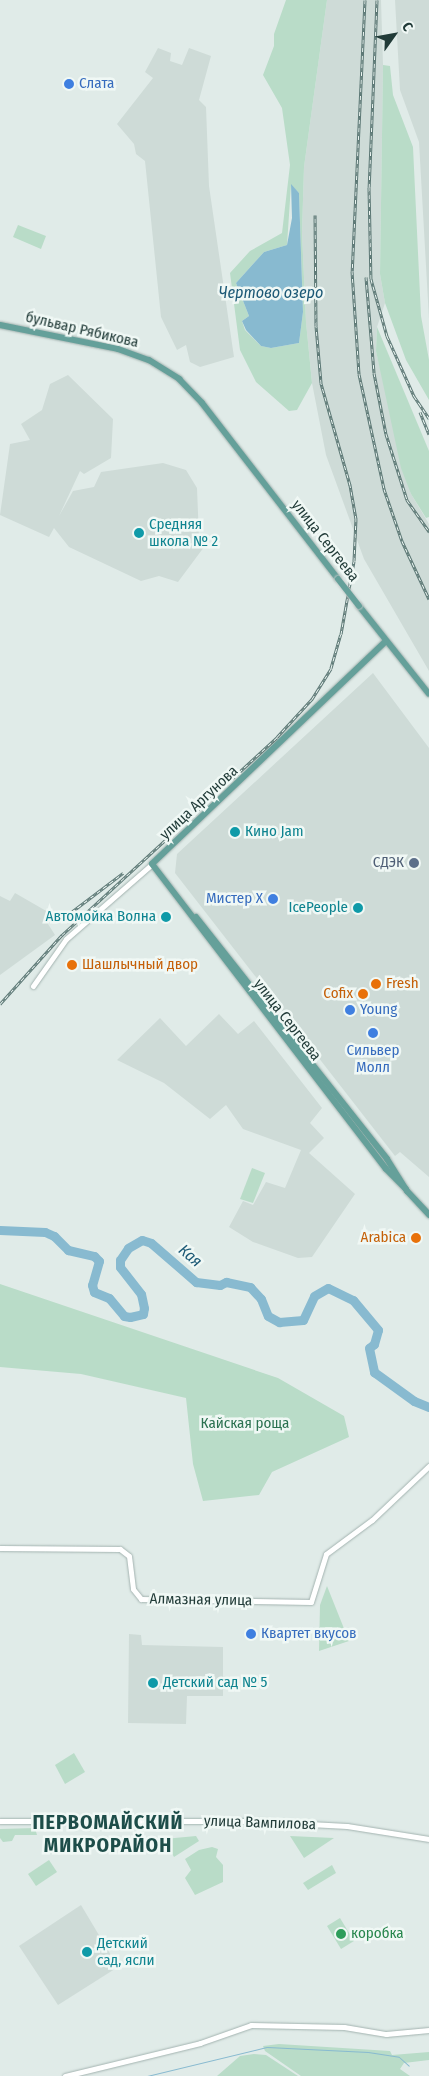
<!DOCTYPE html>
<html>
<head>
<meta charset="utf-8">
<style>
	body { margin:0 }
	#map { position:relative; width:429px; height:2076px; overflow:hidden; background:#e0ebe8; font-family:"Fira Sans Condensed",sans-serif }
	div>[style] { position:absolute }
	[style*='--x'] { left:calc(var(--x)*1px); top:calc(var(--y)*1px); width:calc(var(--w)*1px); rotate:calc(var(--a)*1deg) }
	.built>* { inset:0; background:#cedbd7 }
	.green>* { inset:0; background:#b9dcc8 }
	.water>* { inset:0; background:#88bad0 }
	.stream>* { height:1px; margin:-0.5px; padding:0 0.5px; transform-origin:0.5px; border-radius:0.5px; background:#88bad0 }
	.river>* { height:9px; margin:-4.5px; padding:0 4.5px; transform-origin:4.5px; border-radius:4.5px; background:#88bad0 }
	.roads { filter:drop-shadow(0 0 1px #a3b3b0) drop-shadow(0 0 1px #a3b3b0) }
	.minor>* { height:5px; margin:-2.5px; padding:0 2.5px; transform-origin:2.5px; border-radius:2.5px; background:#fff }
	.major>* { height:6px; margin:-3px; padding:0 3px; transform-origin:3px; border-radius:3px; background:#65a09a }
	.rail>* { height:3px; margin-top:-1.5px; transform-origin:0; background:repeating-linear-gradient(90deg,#f0f8f5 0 4px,#5b7774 0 8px); box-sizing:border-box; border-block:1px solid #5b7774 }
	.bridges { filter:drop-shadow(0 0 1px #c1c8c7) drop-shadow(0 0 1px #c1c8c7) }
	.major-bridge>* { height:6px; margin:-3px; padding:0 3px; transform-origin:3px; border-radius:3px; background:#65a09a }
	.dots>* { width:14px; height:14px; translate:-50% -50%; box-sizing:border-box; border:2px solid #f0f8f5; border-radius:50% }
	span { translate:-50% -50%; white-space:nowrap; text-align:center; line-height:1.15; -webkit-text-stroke:5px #f0f8f5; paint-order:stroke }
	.shop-label { font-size:15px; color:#366cbe }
	.left { translate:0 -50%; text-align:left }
	.right { translate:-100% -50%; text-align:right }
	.street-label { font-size:15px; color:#213b38 }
	.culture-label { font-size:15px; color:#0d838f }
	.service-label { font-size:15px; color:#4e5e75 }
	.food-label { font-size:15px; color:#c56008 }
	.park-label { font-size:15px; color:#2b7251 }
	.leisure-label { font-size:15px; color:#27864d }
	.water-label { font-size:16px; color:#1c5976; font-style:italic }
	.district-label { font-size:20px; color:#1d4d49; font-weight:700; letter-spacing:1px }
	.north { position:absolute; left:369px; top:10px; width:50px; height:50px; -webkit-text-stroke:4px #f0f8f5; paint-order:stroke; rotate:58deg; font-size:14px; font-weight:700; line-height:20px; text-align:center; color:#213b38 }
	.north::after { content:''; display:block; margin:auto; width:18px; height:22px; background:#213b38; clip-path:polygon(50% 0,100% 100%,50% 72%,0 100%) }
</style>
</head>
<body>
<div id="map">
	<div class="built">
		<div style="clip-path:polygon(327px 0,381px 0,383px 65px,380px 274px,385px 303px,377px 327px,376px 351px,411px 494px,429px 524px,429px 671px,364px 559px,326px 455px,312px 383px,306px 322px,302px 233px,304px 167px)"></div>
		<div style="clip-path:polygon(395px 0,429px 0,429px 319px,419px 142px,400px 90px)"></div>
		<div style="clip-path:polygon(158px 48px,171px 53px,170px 61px,182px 65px,189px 48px,211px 56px,199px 100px,206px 107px,209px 186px,234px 357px,200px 367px,190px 362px,186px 345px,177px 350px,161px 317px,145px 161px,136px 154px,134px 144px,117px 124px,153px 78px,145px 72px)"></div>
		<div style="clip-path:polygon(68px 375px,113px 419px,111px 458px,84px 474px,80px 471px,59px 516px,73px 491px,94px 487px,101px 472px,163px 463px,186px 470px,197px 488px,199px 538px,207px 543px,178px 582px,159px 576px,141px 581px,69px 547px,54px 528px,49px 537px,0 515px,10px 444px,30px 440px,21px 424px,42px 410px,50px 384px)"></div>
		<div style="clip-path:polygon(373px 673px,429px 748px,429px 1177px,400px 1152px,395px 1156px,175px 873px,177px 854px)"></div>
		<div style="clip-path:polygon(15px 893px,48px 912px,54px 920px,48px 924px,55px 935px,0 975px,0 896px,10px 901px)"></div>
		<div style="clip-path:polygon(219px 1014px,238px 1034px,254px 1021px,322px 1108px,310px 1123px,324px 1138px,309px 1153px,355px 1194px,312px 1257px,298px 1258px,253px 1242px,229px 1227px,243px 1201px,253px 1205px,266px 1182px,285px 1188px,301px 1150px,243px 1129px,226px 1105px,210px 1119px,164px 1083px,117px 1060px,160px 1018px,186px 1046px)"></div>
		<div style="clip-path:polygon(129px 1634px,141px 1635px,142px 1645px,223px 1647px,223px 1696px,187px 1696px,186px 1724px,128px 1723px)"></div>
		<div style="clip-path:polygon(81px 1905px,118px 1967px,58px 2005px,19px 1946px)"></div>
	</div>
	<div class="green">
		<div style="clip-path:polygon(evenodd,286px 0,327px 0,304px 167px,302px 233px,306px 322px,312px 383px,297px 410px,289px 411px,256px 382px,240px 350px,230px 273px,250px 251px,282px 233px,290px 165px,282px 108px,263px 75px,274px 46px,274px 34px,286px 0,291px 185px,299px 193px,303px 312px,299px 343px,271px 348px,261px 346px,245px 330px,242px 321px,249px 316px,236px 283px,264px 252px,287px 245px,291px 185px)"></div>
		<div style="clip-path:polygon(383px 65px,390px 66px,393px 95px,413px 147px,421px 316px,429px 360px,429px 400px,406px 360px,385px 303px,380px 274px)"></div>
		<div style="clip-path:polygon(18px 225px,46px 236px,41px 249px,13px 237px)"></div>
		<div style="clip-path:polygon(377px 327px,429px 451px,429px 517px,426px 518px,411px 494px,401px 468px,376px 351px)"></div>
		<div style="clip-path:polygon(252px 1168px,265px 1173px,253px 1203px,240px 1199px)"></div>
		<div style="clip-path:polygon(0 1284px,278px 1378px,344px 1416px,349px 1437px,272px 1472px,259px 1495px,203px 1501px,193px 1464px,186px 1398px,81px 1374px,0 1367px)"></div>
		<div style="clip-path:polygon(327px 1586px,349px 1641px,319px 1651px,320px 1605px)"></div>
		<div style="clip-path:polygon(74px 1753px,85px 1772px,65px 1784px,55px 1765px)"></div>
		<div style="clip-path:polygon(35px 1828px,37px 1835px,15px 1835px,12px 1841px,3px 1842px,0 1838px,0 1829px)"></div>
		<div style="clip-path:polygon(196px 1836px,199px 1841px,174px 1857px,164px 1839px)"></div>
		<div style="clip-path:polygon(290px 1836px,334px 1838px,304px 1858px)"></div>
		<div style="clip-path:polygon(212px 1847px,218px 1849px,216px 1857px,223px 1865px,223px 1882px,195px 1895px,185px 1878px,191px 1870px,185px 1859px,199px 1850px)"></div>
		<div style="clip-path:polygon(49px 1860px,57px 1872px,36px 1886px,28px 1874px)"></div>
		<div style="clip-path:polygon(332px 1865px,336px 1873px,308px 1890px,303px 1883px)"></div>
		<div style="clip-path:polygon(340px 1918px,354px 1941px,341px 1949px,327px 1926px)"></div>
		<div style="clip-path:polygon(279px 2044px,390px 2051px,392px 2055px,429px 2052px,429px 2060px,404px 2063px,400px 2069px,410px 2076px,301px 2076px,265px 2051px,263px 2046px)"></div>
		<div style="clip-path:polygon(254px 2054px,266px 2055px,298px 2076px,217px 2076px,240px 2056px)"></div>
	</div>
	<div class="water">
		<div style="clip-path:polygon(291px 184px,299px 193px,303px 312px,299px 343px,271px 348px,261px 346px,246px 330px,242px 321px,249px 316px,236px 283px,264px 252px,287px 245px,292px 218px)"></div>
	</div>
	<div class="stream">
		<div style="--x:147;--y:2076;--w:123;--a:-13.6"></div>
		<div style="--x:267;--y:2047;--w:101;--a:2.8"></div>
		<div style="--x:368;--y:2052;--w:31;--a:9"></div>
		<div style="--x:399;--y:2057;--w:13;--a:42"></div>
	</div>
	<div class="river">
		<div style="--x:0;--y:1230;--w:45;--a:2.5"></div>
		<div style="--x:45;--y:1232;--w:10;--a:24"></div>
		<div style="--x:54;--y:1236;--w:20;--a:45"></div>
		<div style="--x:68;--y:1250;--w:27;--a:13"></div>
		<div style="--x:94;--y:1256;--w:7;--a:45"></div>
		<div style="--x:99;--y:1261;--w:25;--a:106"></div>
		<div style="--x:92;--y:1285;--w:7;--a:74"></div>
		<div style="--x:94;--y:1292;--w:16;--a:22"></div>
		<div style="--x:109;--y:1298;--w:23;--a:50"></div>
		<div style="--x:124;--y:1316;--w:6;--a:9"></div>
		<div style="--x:130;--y:1317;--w:13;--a:-13"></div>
		<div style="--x:143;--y:1314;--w:6;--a:-81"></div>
		<div style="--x:144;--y:1308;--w:14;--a:-102"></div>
		<div style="--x:141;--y:1294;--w:34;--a:-128"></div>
		<div style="--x:120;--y:1267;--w:7;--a:-90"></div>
		<div style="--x:120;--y:1260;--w:14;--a:-56"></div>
		<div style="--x:128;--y:1248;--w:16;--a:-30"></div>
		<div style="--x:142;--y:1240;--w:9;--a:18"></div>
		<div style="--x:151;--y:1243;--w:60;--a:40.9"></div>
		<div style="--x:196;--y:1282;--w:24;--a:7"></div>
		<div style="--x:220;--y:1285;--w:7;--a:-27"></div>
		<div style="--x:226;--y:1282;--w:25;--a:12"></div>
		<div style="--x:250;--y:1287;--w:16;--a:47"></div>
		<div style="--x:261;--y:1299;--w:18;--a:68"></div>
		<div style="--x:268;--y:1316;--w:13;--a:29"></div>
		<div style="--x:279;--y:1322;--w:24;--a:-5"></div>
		<div style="--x:303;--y:1320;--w:26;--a:-65"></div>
		<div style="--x:314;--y:1296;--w:16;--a:-30"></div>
		<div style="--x:328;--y:1288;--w:28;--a:26"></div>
		<div style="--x:353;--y:1300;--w:39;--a:50"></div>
		<div style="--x:378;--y:1330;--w:15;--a:106"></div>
		<div style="--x:374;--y:1344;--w:6;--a:141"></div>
		<div style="--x:369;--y:1348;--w:25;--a:78"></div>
		<div style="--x:374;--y:1372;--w:49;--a:35.9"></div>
		<div style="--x:414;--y:1401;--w:16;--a:22"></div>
	</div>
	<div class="roads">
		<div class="minor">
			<div style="--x:33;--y:986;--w:57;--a:-54.9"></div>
			<div style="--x:66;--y:939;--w:114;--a:-41.1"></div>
			<div style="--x:0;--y:1548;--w:120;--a:0.5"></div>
			<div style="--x:120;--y:1549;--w:11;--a:38"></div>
			<div style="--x:129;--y:1556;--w:33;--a:83"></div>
			<div style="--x:133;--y:1589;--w:13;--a:51"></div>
			<div style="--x:141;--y:1599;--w:170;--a:1"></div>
			<div style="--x:311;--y:1602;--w:50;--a:-72.6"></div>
			<div style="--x:326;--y:1554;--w:57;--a:-36.5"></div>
			<div style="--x:372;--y:1520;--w:79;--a:-43.5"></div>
			<div style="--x:0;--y:1821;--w:253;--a:0"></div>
			<div style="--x:253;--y:1821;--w:94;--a:3"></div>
			<div style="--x:347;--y:1826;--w:83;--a:9"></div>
			<div style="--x:65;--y:2076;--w:139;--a:-13.7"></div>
			<div style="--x:200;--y:2043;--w:54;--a:-19.4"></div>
			<div style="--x:251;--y:2025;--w:93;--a:1.2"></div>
			<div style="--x:344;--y:2027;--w:43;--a:9.5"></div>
			<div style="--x:386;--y:2034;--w:43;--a:-5.3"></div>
		</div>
		<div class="major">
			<div style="--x:0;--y:325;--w:120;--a:11.5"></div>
			<div style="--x:118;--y:349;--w:33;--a:20"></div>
			<div style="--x:149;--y:360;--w:36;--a:32"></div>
			<div style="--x:179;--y:379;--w:33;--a:46"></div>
			<div style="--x:202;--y:403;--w:222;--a:52.3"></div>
			<div style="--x:359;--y:606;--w:112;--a:51.5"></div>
			<div style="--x:386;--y:641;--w:323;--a:136.4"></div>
			<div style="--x:152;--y:864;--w:384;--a:52.5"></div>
			<div style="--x:386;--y:1169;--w:28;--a:45"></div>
			<div style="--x:196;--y:917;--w:308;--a:51.7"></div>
			<div style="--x:387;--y:1159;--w:38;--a:58"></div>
			<div style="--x:407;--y:1191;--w:33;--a:47"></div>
		</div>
	</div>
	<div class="rail">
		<div style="--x:365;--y:0;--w:271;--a:92.7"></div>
		<div style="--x:352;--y:271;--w:103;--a:86.1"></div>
		<div style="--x:359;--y:374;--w:118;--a:77.7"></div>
		<div style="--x:384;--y:489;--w:55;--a:70.9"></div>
		<div style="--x:402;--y:541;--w:64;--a:65"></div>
		<div style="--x:377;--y:0;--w:187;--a:92.4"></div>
		<div style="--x:369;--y:187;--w:92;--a:88.8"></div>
		<div style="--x:371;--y:279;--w:59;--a:74.3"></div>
		<div style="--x:387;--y:336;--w:66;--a:65.8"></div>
		<div style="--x:414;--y:396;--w:27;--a:56"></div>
		<div style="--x:366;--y:277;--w:96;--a:85.2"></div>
		<div style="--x:374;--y:373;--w:62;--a:78.9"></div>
		<div style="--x:386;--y:434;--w:69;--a:72.3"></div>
		<div style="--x:407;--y:500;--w:39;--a:55"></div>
		<div style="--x:420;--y:412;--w:24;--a:68"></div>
		<div style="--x:65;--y:917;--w:73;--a:-37.2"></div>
		<div style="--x:0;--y:1004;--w:93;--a:-48.1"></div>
		<div style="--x:62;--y:935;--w:292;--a:-42.6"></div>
		<div style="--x:277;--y:737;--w:52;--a:-47.4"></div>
		<div style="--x:312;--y:699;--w:36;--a:-58"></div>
		<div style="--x:331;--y:668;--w:35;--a:-74"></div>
		<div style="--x:341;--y:634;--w:74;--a:-79.9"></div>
		<div style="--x:354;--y:561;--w:42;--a:-87.3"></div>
		<div style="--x:356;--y:519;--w:35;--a:-100"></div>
		<div style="--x:350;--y:485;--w:106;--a:-105.9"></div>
		<div style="--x:321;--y:383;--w:57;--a:-95"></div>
		<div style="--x:316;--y:326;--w:111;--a:-90.5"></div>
	</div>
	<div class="bridges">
		<div class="major-bridge">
			<div style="--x:338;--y:579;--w:34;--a:52"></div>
		</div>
	</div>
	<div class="dots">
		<div style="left:69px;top:84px;background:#3f7fe0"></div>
		<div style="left:139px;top:533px;background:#0f9aa8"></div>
		<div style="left:235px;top:832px;background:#0f9aa8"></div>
		<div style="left:414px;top:863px;background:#5c6f8a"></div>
		<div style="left:273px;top:899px;background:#3f7fe0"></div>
		<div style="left:358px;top:908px;background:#0f9aa8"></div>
		<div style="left:166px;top:917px;background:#0f9aa8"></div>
		<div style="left:72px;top:965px;background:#e8710a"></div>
		<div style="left:376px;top:984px;background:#e8710a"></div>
		<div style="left:363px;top:994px;background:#e8710a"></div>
		<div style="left:350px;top:1010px;background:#3f7fe0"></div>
		<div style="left:373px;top:1033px;background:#3f7fe0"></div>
		<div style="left:416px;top:1238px;background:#e8710a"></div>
		<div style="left:251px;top:1634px;background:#3f7fe0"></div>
		<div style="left:153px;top:1683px;background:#0f9aa8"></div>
		<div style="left:341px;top:1934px;background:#2e9e5b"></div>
		<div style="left:87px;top:1952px;background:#0f9aa8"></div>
	</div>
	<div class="shop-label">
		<span class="left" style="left:79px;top:84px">Слата</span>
		<span class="right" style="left:263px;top:899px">Мистер Х</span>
		<span class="left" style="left:360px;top:1010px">Young</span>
		<span style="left:373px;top:1059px">Сильвер<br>Молл</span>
		<span class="left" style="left:261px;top:1634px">Квартет вкусов</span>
	</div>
	<div class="street-label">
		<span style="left:82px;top:330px;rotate:13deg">бульвар Рябикова</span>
		<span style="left:325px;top:541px;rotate:52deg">улица Сергеева</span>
		<span style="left:199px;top:803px;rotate:-43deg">улица Аргунова</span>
		<span style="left:287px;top:1020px;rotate:52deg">улица Сергеева</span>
		<span style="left:201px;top:1600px;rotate:1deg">Алмазная улица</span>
		<span style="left:260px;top:1823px;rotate:2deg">улица Вампилова</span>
	</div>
	<div class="culture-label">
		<span class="left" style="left:149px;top:533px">Средняя<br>школа № 2</span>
		<span class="left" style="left:245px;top:832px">Кино Jam</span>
		<span class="right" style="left:348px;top:908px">IcePeople</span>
		<span class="right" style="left:156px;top:917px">Автомойка Волна</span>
		<span class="left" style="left:163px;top:1683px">Детский сад № 5</span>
		<span class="left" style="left:97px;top:1952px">Детский<br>сад, ясли</span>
	</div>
	<div class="service-label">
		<span class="right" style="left:404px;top:863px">СДЭК</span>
	</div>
	<div class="food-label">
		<span class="left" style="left:82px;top:965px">Шашлычный двор</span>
		<span class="left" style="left:386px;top:984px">Fresh</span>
		<span class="right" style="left:353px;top:994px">Cofix</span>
		<span class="right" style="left:406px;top:1238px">Arabica</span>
	</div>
	<div class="park-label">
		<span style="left:245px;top:1424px">Кайская роща</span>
	</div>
	<div class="leisure-label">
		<span class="left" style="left:351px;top:1934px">коробка</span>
	</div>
	<div class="water-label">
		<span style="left:271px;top:293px">Чертово озеро</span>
		<span style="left:190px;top:1256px;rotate:41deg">Кая</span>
	</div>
	<div class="district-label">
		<span style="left:108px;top:1834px">ПЕРВОМАЙСКИЙ<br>МИКРОРАЙОН</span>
	</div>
	<div class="north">С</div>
</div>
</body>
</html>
